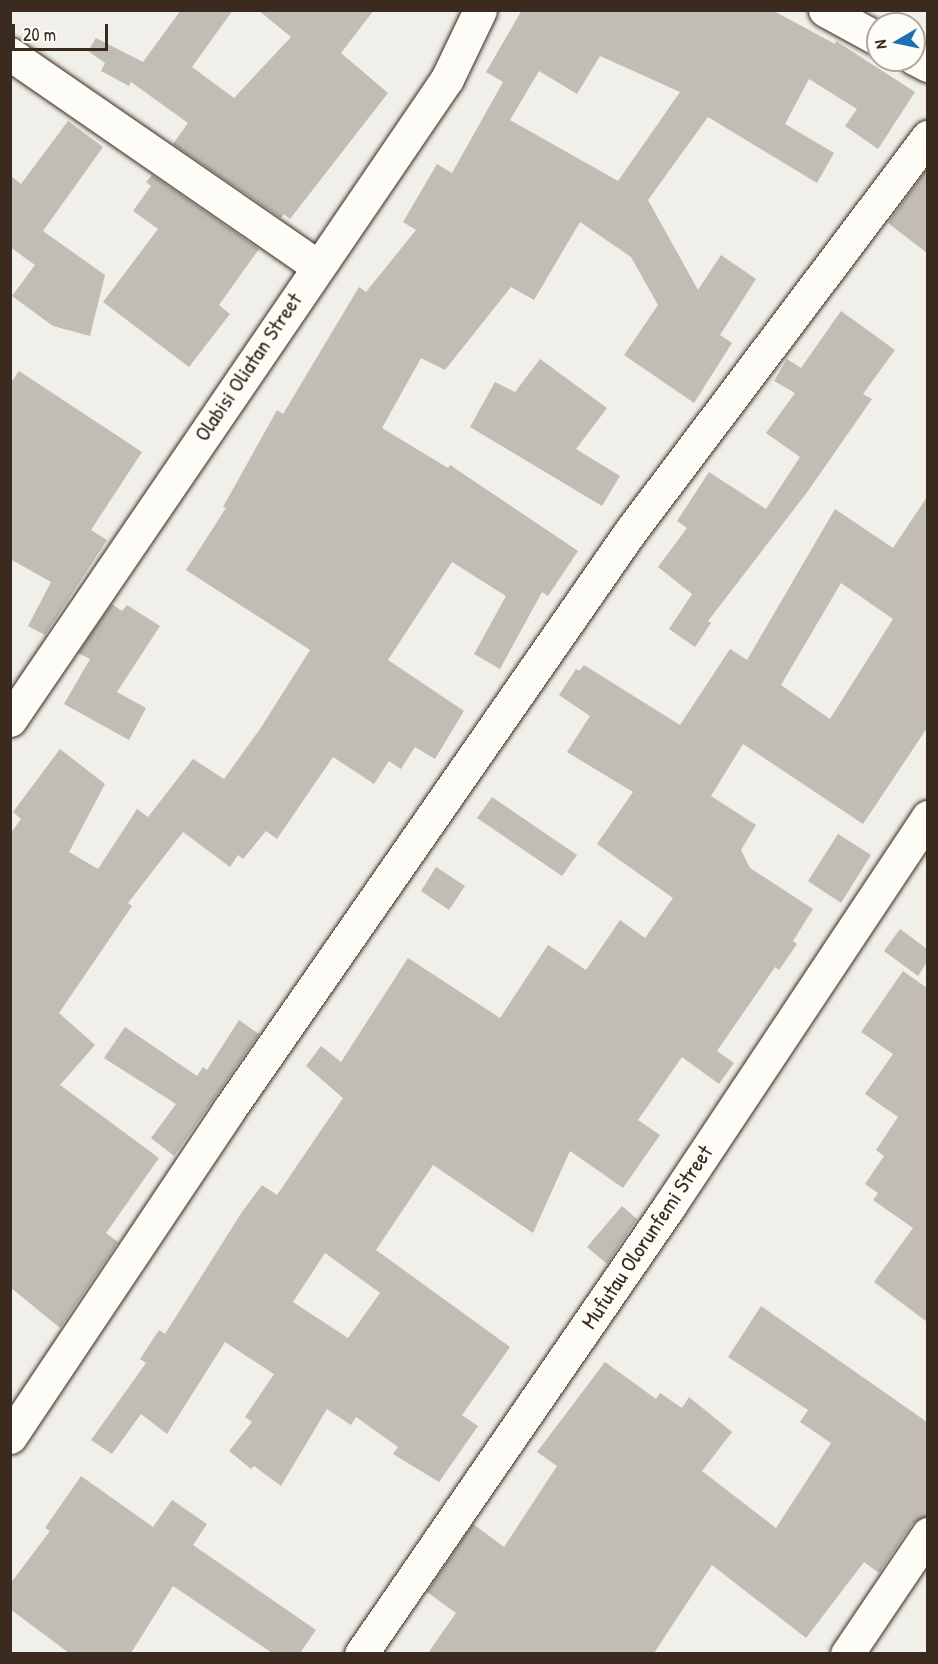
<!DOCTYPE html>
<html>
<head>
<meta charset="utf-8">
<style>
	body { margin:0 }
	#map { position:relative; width:938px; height:1664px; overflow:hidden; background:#f1efea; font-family:"Patrick Hand",sans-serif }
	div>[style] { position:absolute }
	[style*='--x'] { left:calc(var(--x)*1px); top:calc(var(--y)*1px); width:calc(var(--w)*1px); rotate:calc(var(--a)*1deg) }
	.building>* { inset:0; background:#c1bcb4 }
	.roads { filter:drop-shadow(0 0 2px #3b2a1e) drop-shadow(0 0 2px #3b2a1e) }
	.minor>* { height:33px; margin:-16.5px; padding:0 16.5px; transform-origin:16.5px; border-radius:16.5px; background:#fdfcf7 }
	span { translate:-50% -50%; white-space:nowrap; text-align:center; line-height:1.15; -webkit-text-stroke:6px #fdfcf7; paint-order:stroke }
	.street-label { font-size:22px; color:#3b2a1e }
	.frame { position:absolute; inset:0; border:12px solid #3b2a1e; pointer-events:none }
	.north { position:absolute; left:866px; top:12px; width:60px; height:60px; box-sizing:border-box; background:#fdfcf7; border:2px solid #afa8a0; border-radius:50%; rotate:261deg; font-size:16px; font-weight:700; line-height:24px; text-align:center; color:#3b2a1e }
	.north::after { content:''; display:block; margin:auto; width:21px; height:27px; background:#1f6fb2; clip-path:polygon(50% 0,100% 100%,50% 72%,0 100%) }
	.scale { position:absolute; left:12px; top:24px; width:96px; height:27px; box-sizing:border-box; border:3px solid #3b2a1e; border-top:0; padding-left:8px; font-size:18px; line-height:21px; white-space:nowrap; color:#3b2a1e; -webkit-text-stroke:4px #fdfcf7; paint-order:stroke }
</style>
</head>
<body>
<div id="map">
	<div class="building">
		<div style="clip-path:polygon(181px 10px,233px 10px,192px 67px,234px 98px,291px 37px,258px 10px,374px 10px,341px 53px,388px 93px,290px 219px,284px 214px,281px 218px,173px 144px,188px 123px,131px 82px,129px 86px,101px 71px,105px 63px,88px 51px,96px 38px,143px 62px)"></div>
		<div style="clip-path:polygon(evenodd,522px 10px,772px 10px,835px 44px,836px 41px,915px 92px,878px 149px,845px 126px,857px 109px,809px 79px,785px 124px,834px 153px,817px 183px,708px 117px,648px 200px,698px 290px,721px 255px,756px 279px,720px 335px,732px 343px,694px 403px,624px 355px,658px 305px,631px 257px,580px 222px,534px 300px,511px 287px,445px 370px,421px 358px,382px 428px,448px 468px,450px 465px,578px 551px,548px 596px,542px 592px,500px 669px,474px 654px,506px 596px,452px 562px,388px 660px,464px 711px,435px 759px,415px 747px,401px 769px,389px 761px,374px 784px,333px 757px,277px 839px,266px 831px,243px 859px,238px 855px,230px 867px,183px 832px,128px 903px,132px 906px,59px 1013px,95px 1045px,60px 1085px,159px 1158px,106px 1233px,118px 1242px,60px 1328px,10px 1287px,10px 834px,21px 819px,13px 812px,60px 749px,105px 784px,69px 852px,98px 869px,137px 809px,148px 817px,193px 759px,224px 779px,260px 729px,310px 650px,186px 570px,226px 508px,223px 507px,277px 410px,283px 414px,359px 287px,366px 292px,416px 230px,403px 222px,437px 164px,452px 173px,503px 82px,486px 72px,522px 10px,600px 56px,680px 92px,618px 181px,510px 120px,539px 71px,577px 94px,600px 56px)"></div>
		<div style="clip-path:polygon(68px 121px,103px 147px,43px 231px,105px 275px,90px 336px,53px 326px,12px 296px,35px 265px,10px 247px,10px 175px,21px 184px)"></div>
		<div style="clip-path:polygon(927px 169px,927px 253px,888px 223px)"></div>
		<div style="clip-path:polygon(152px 175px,259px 249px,219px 305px,230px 314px,189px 367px,103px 302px,158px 229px,133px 211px,151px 186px,146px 182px)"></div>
		<div style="clip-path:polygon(841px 311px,895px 350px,863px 394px,872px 399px,808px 491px,708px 621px,711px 623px,695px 647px,669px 629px,692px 594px,658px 567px,687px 528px,677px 521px,709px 472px,766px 509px,800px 457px,766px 433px,795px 393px,774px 381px,787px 359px,801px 368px)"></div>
		<div style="clip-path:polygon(540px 359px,607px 408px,576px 449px,620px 476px,602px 506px,470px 427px,495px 382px,515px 392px)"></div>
		<div style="clip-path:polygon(19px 371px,142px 452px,91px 530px,107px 540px,45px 635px,28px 626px,51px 582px,10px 559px,10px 384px)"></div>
		<div style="clip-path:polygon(evenodd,927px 497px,927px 728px,863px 824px,743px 744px,711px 796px,756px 825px,741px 850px,750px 868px,813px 909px,793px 941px,797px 944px,779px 970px,775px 967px,717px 1051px,734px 1063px,719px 1084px,682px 1057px,638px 1120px,660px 1135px,623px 1188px,570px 1151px,533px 1233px,433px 1165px,376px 1250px,510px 1347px,462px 1415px,478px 1426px,439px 1482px,393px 1454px,398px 1447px,356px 1417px,351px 1425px,327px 1409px,281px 1486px,254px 1466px,251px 1469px,229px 1451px,252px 1422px,245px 1417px,274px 1374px,225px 1342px,167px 1434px,141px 1414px,112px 1454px,91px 1440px,146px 1363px,140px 1359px,159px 1330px,165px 1334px,242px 1212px,262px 1185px,277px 1195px,343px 1098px,306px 1066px,321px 1046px,341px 1062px,408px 958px,500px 1018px,548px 945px,586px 970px,620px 920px,645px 938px,673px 898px,597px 844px,633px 792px,567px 752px,590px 716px,559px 695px,576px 669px,579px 671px,584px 665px,680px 725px,730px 649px,747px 660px,835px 509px,893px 548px,927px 497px,841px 583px,893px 619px,830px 719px,781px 685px,841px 583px,927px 497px,325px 1253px,380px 1293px,348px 1338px,293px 1302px,325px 1253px)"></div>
		<div style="clip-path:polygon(112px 604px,122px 611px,127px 605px,160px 626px,117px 692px,146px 708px,129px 740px,64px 704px,90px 659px,78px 653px)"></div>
		<div style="clip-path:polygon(492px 797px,577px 855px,562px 876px,477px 818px)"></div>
		<div style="clip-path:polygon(838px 834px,871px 855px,841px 903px,808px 881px)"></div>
		<div style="clip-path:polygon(436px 867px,465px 886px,449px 910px,421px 891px)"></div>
		<div style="clip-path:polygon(900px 929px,927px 949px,927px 962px,918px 976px,884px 951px)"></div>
		<div style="clip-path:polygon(903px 971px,927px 988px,927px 1322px,874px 1282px,913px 1228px,873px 1200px,878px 1193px,865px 1184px,884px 1156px,876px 1150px,898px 1117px,865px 1094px,893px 1054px,861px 1032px)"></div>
		<div style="clip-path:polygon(239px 1020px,259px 1034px,174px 1156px,151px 1138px,176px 1104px,104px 1058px,125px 1027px,197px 1076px,203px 1067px,207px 1070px)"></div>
		<div style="clip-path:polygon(622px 1206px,637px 1219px,607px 1264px,587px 1247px)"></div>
		<div style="clip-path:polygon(761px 1306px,927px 1422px,927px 1516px,912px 1524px,879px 1573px,864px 1562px,806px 1638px,712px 1565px,654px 1653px,428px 1653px,456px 1613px,427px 1592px,473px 1524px,504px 1547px,557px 1466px,537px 1452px,605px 1362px,656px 1399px,660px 1393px,682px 1408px,689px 1397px,732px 1432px,702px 1471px,776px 1528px,831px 1443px,800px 1422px,808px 1410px,728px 1357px)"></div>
		<div style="clip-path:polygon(81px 1476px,153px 1527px,172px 1500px,207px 1524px,193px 1545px,316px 1630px,300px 1653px,272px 1653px,173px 1586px,131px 1653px,69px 1653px,10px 1609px,10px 1584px,50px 1531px,45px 1528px)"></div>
	</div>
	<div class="roads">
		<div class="minor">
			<div style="--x:825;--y:10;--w:60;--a:28.7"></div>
			<div style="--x:10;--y:54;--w:373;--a:34.6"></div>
			<div style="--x:914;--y:58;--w:16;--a:27"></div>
			<div style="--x:10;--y:720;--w:776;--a:-55.72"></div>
			<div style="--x:447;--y:79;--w:76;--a:-64.4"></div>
			<div style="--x:10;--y:1437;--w:392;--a:-56.2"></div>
			<div style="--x:228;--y:1111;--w:705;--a:-55.23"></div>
			<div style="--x:630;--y:532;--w:495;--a:-53"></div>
			<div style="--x:361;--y:1654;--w:545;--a:-55.46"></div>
			<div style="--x:670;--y:1205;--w:466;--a:-56.4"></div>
			<div style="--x:847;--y:1654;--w:145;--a:-56"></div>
		</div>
	</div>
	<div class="street-label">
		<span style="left:248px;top:367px;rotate:-56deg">Olabisi Oliatan Street</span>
		<span style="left:647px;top:1237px;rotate:-56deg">Mufutau Olorunfemi Street</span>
	</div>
	<div class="frame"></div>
	<div class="north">N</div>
	<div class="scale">20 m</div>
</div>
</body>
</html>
